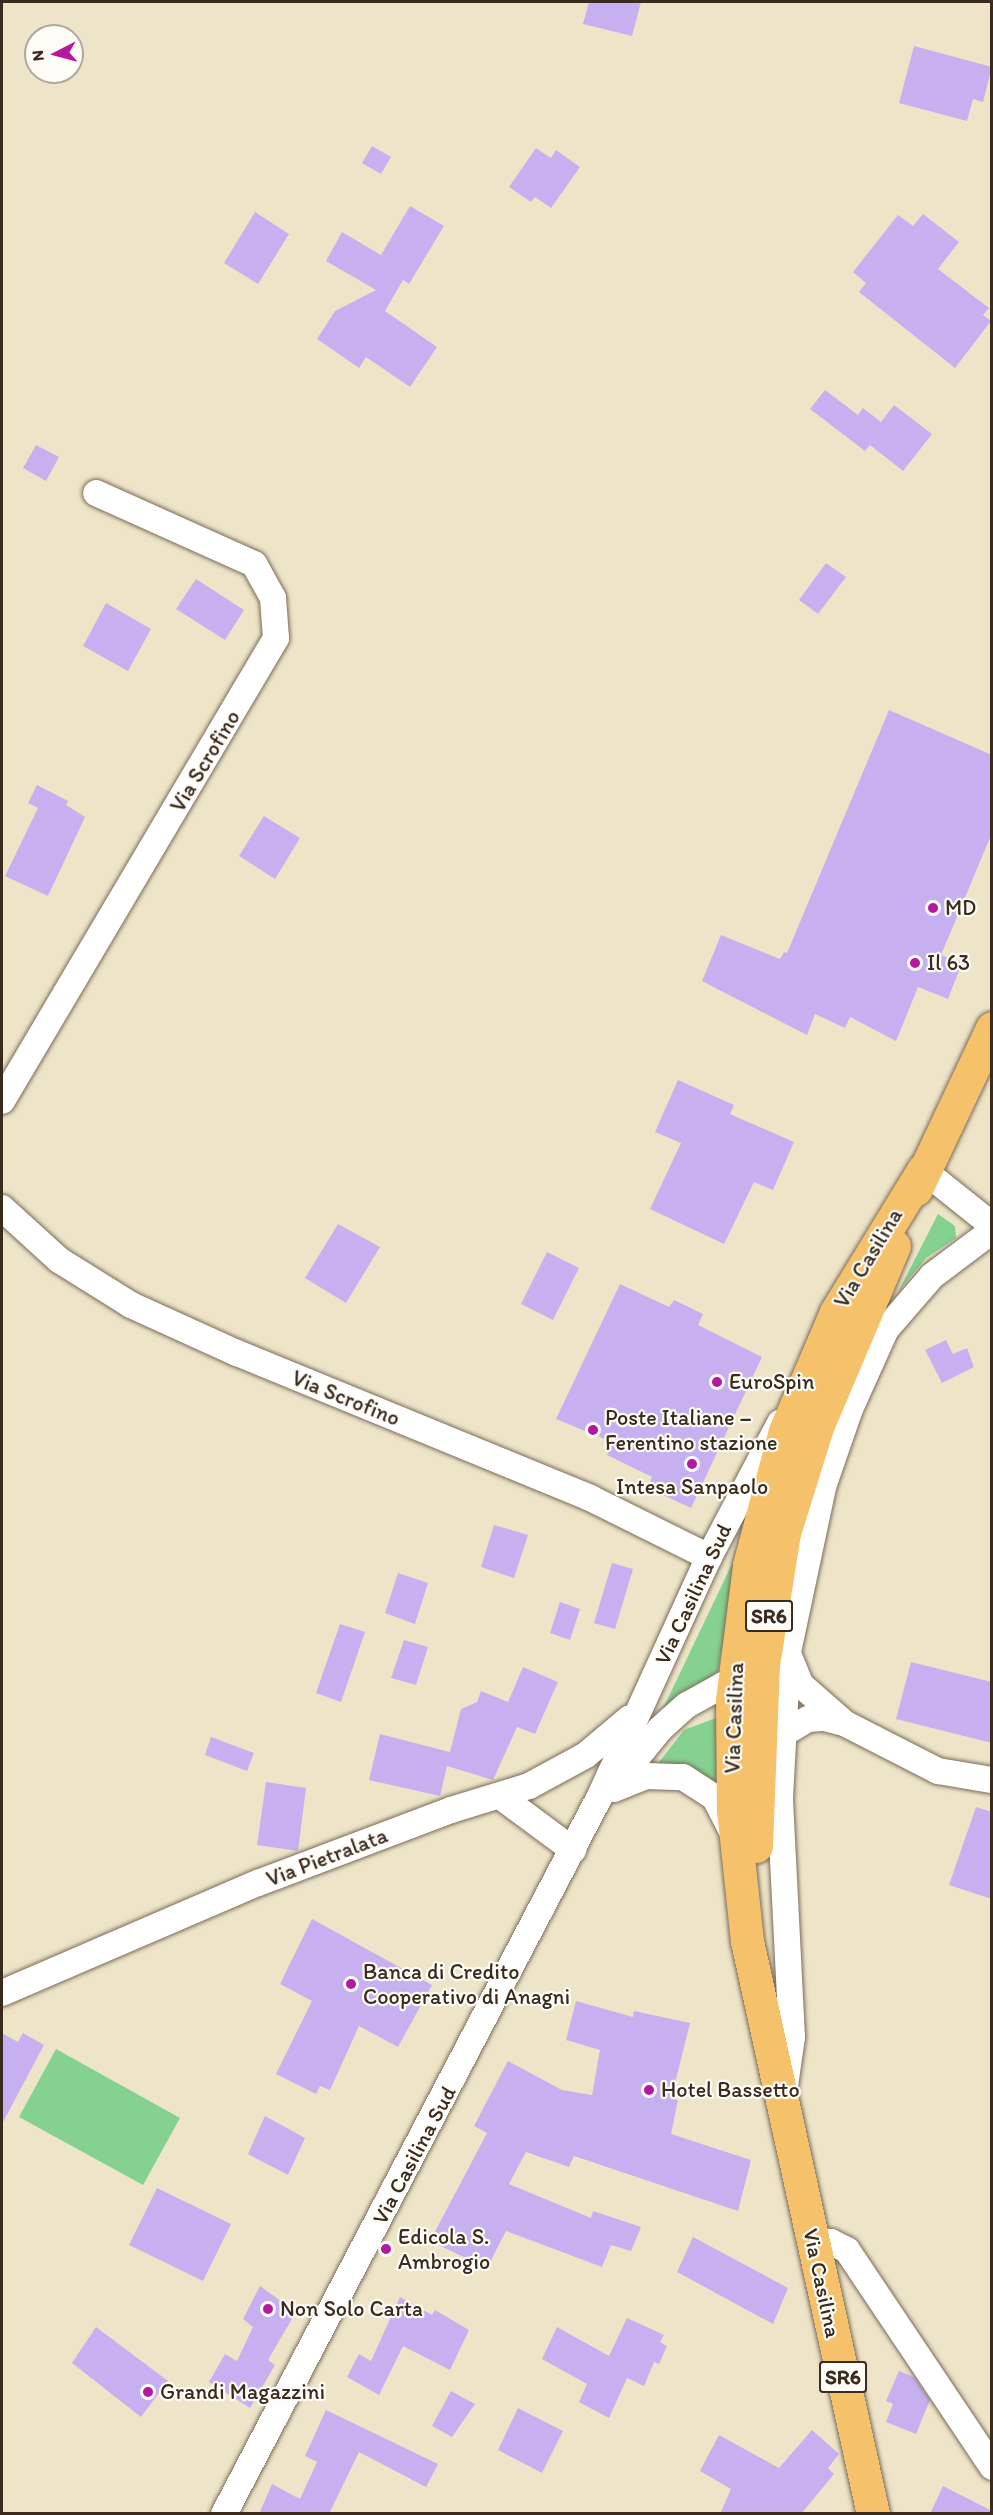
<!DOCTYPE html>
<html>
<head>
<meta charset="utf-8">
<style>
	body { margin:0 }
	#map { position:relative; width:993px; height:2515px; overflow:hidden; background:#eee5c8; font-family:Itim,sans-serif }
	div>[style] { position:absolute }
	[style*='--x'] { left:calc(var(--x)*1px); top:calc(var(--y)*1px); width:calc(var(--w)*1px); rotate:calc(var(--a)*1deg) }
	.green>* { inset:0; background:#84d190 }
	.building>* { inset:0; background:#c7b0f0 }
	.roads { filter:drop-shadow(0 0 2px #7a6b5a) drop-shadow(0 0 2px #7a6b5a) }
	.minor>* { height:26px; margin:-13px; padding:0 13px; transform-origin:13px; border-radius:13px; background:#fff }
	.primary>* { height:33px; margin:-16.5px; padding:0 16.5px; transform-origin:16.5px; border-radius:16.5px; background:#f5c16b }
	.dots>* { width:16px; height:16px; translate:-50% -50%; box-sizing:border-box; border:3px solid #fdfcf7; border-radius:50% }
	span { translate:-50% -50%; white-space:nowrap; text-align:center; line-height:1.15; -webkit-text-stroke:4.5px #fdfcf7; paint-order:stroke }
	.shield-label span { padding:2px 4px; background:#fdfcf7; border:2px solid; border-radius:4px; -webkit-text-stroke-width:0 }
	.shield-label { font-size:21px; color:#3b2a1e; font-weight:700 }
	.street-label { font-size:22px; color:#3b2a1e }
	.poi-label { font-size:22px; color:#3b2a1e }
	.left { translate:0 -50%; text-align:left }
	.frame { position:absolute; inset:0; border:3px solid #3b2a1e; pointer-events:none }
	.north { position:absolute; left:24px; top:24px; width:60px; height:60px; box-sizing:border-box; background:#fdfcf7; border:2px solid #afa8a0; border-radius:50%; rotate:264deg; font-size:16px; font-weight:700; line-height:24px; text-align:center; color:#3b2a1e }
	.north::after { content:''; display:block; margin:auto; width:21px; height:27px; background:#b5179e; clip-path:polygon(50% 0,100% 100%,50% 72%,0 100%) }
</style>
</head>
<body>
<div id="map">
	<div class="green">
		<div style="clip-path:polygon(938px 1214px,955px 1226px,956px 1238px,926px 1258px,898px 1292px)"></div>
		<div style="clip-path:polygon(741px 1545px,718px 1671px,660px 1715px)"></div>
		<div style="clip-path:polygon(716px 1718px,717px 1785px,657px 1765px,684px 1730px)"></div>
		<div style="clip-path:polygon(56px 2049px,180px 2118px,143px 2185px,19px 2117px)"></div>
	</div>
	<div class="building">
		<div style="clip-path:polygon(589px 2px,641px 2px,632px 36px,583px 24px)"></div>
		<div style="clip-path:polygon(914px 46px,992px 67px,983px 102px,973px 99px,967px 121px,899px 103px)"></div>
		<div style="clip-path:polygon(372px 146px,391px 157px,381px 174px,362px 163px)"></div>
		<div style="clip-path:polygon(536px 148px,551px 158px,556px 150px,580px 167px,551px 208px,535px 197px,531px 202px,509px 187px)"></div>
		<div style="clip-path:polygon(410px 206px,444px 226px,409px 284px,403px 280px,385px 311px,437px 347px,410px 387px,366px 357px,359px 368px,317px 339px,335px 311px,376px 290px,326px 261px,342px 232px,381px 255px)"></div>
		<div style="clip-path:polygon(255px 212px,289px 234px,258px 284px,224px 263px)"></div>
		<div style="clip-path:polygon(923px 214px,959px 242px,938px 269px,989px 308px,983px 315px,991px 321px,955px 368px,859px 292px,866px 283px,853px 272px,898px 215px,913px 226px)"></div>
		<div style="clip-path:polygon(825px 390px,858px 415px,863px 408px,881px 422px,894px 405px,932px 434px,903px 471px,870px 445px,865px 451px,810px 409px)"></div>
		<div style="clip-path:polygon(36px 445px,59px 457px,46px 481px,23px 468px)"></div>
		<div style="clip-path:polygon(826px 563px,846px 577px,818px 614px,799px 600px)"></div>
		<div style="clip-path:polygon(196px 579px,244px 610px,225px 640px,176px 609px)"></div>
		<div style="clip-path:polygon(106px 603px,151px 629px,128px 671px,83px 646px)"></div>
		<div style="clip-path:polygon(889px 710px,992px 755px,992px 833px,941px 955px,962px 963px,948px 999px,918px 987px,896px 1041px,850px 1017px,845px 1028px,815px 1014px,807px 1035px,702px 981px,721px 935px,780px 959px,784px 952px,787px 953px)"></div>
		<div style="clip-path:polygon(37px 785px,68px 801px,66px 805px,85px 817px,48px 896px,5px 876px,38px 808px,28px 803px)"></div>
		<div style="clip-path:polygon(264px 816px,300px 838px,275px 879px,239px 856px)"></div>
		<div style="clip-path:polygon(678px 1080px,734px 1105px,730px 1114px,794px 1142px,773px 1190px,754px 1182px,724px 1244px,650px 1209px,681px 1143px,655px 1132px)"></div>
		<div style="clip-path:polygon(338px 1224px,380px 1247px,346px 1303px,305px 1278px)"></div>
		<div style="clip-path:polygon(547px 1252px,579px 1268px,553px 1320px,521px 1304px)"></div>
		<div style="clip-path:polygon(620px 1284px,669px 1307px,674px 1300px,703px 1314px,698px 1325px,762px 1357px,691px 1508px,648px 1488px,652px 1477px,607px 1455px,612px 1442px,556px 1419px)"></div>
		<div style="clip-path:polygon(946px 1340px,953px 1354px,967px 1348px,974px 1367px,942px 1383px,925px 1350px)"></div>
		<div style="clip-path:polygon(494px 1525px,528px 1535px,514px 1578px,481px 1567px)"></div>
		<div style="clip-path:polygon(612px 1563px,633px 1569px,615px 1629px,594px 1623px)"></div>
		<div style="clip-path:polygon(398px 1573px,428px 1583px,415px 1624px,385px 1613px)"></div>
		<div style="clip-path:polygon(560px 1602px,580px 1609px,570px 1640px,550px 1633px)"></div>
		<div style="clip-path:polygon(340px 1624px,365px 1632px,341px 1702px,316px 1693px)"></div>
		<div style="clip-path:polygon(404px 1640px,428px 1647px,416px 1685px,391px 1678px)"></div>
		<div style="clip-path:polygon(911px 1662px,992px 1682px,992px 1743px,896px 1719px)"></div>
		<div style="clip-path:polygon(523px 1667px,558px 1682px,535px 1734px,517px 1727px,493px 1780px,447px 1766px,440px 1796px,369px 1780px,380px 1734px,450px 1752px,461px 1709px,477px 1702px,481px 1691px,508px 1702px)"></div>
		<div style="clip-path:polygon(211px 1737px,254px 1753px,247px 1771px,205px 1755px)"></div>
		<div style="clip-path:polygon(266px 1782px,306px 1788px,298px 1851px,257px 1845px)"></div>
		<div style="clip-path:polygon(976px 1807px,992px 1812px,992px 1899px,949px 1885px)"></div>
		<div style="clip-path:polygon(312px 1919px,432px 1985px,398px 2047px,359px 2026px,330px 2090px,320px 2086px,316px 2094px,276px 2074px,312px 2001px,280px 1984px)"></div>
		<div style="clip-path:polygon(576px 2001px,633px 2017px,634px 2011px,690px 2023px,671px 2099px,678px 2100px,671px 2134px,751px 2160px,738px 2211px,574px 2156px,569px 2167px,526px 2152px,509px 2184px,591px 2218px,593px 2211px,641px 2227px,631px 2251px,611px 2245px,602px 2267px,506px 2231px,487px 2268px,430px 2241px,487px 2133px,474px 2126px,508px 2061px,562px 2090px,592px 2095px,600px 2050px,566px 2040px)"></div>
		<div style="clip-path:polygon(2px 2033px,18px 2042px,23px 2033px,44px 2045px,2px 2124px)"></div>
		<div style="clip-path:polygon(265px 2116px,305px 2138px,288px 2175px,248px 2154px)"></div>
		<div style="clip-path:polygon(157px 2188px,231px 2224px,203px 2281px,129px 2245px)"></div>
		<div style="clip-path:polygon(693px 2237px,788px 2288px,773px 2324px,677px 2272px)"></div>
		<div style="clip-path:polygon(260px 2286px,296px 2312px,268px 2360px,275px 2365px,250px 2408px,209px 2382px,225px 2354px,237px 2361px,253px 2327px,243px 2319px)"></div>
		<div style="clip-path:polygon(400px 2297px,432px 2315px,435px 2310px,469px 2330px,450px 2370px,403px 2346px,379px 2395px,347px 2377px,359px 2354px,371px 2361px)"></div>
		<div style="clip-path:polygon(627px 2318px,664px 2335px,660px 2342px,667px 2346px,659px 2364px,654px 2362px,644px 2386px,627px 2378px,609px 2418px,579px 2402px,587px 2384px,542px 2359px,557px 2327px,609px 2356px)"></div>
		<div style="clip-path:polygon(96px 2327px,168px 2381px,141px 2417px,72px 2363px)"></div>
		<div style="clip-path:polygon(899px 2371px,914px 2377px,930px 2400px,916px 2434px,886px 2422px,893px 2404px,886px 2401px)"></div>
		<div style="clip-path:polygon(451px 2391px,475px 2404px,452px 2437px,432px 2426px)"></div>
		<div style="clip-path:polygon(518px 2408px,563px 2431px,542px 2473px,498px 2450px)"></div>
		<div style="clip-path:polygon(326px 2410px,438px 2464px,426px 2487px,359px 2452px,329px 2514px,259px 2514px,272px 2484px,300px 2499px,317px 2462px,305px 2456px)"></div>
		<div style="clip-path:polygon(812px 2430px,839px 2454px,828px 2468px,834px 2474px,801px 2514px,720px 2514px,731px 2489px,700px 2471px,719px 2435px,779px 2468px)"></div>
		<div style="clip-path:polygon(943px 2486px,992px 2511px,992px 2514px,930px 2514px)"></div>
	</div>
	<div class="roads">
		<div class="minor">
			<div style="--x:2;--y:1101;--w:538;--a:-59.38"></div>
			<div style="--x:276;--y:638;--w:40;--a:-94.3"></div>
			<div style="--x:273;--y:598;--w:39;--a:-119"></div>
			<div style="--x:254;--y:564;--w:173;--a:-155.8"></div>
			<div style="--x:923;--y:1170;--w:88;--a:38.6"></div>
			<div style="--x:2;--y:1208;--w:77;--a:42.4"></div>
			<div style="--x:59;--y:1260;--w:85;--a:32"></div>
			<div style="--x:131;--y:1305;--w:116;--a:24.4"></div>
			<div style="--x:237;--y:1353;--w:382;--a:22.3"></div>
			<div style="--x:590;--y:1498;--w:133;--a:26.4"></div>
			<div style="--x:875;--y:1342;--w:87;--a:-49.2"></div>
			<div style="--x:932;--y:1276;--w:75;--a:-36.9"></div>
			<div style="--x:789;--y:1656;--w:31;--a:68"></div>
			<div style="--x:801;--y:1685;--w:55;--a:41.3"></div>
			<div style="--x:781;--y:1735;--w:31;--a:-31"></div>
			<div style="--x:808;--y:1719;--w:16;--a:-4"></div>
			<div style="--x:824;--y:1718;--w:21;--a:14"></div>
			<div style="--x:844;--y:1723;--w:106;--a:27.1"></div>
			<div style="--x:938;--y:1771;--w:55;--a:9.5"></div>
			<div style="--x:617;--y:1782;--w:68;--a:-50.9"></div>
			<div style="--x:660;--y:1729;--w:36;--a:-42"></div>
			<div style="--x:687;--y:1705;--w:54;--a:-29"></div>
			<div style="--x:734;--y:1679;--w:16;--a:-72"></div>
			<div style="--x:614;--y:1789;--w:35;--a:-22"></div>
			<div style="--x:646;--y:1776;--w:37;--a:2"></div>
			<div style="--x:683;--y:1777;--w:38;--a:33"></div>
			<div style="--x:715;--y:1798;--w:36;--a:63"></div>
			<div style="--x:500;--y:1796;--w:91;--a:36.5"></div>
			<div style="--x:2;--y:1993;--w:279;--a:-23.3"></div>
			<div style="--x:258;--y:1883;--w:206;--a:-20.7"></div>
			<div style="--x:451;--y:1810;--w:82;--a:-17.1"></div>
			<div style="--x:529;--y:1786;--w:65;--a:-28.5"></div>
			<div style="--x:586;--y:1755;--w:57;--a:-40.1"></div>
			<div style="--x:784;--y:2093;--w:57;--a:-81.9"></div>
			<div style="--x:792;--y:2037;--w:239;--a:-92.9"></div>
			<div style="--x:780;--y:1798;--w:146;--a:-86.9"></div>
			<div style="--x:788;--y:1652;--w:169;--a:-78"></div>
			<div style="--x:823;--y:1487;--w:83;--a:-70.9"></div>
			<div style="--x:850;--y:1409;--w:88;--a:-65.8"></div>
			<div style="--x:814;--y:2241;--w:17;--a:3"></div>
			<div style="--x:831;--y:2242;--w:18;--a:27"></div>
			<div style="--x:847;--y:2250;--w:261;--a:56.2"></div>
			<div style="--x:224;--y:2514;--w:810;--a:-62.36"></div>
			<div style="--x:600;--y:1796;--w:263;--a:-65.5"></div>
			<div style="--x:709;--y:1557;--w:152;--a:-62.1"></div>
		</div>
		<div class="primary">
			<div style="--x:916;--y:1189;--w:178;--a:-64.7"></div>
			<div style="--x:756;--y:1846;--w:181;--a:-87.8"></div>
			<div style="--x:763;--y:1665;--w:134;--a:-81"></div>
			<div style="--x:784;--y:1533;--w:111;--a:-72.7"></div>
			<div style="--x:817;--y:1427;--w:197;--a:-67"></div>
			<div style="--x:873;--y:2514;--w:587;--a:-102.4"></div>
			<div style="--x:747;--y:1941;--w:132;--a:-96.1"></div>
			<div style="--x:733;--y:1810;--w:110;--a:-90.5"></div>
			<div style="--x:732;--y:1700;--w:136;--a:-82.8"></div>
			<div style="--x:749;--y:1565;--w:139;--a:-75"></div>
			<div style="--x:785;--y:1431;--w:129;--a:-66.8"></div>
			<div style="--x:836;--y:1312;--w:167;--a:-58.5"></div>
		</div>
	</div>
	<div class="dots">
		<div style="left:933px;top:908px;background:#b5179e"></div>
		<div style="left:915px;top:963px;background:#b5179e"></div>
		<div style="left:717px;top:1382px;background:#b5179e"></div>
		<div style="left:593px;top:1430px;background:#b5179e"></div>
		<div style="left:692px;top:1464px;background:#b5179e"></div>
		<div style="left:351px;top:1984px;background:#b5179e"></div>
		<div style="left:649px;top:2090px;background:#b5179e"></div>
		<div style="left:386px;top:2249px;background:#b5179e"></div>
		<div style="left:268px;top:2309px;background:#b5179e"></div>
		<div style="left:148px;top:2392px;background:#b5179e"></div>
	</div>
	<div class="shield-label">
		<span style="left:769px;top:1616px">SR6</span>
		<span style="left:843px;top:2377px">SR6</span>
	</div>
	<div class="street-label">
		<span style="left:205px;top:761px;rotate:-59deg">Via Scrofino</span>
		<span style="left:868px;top:1258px;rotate:-59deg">Via Casilina</span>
		<span style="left:346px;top:1398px;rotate:22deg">Via Scrofino</span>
		<span style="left:693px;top:1594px;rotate:-65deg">Via Casilina Sud</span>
		<span style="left:734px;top:1718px;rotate:-88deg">Via Casilina</span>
		<span style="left:327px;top:1857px;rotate:-21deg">Via Pietralata</span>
		<span style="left:414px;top:2155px;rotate:-62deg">Via Casilina Sud</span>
		<span style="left:822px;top:2283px;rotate:78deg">Via Casilina</span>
	</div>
	<div class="poi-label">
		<span class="left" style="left:945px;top:908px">MD</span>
		<span class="left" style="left:927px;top:963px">Il 63</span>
		<span class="left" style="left:729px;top:1382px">EuroSpin</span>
		<span class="left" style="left:605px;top:1430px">Poste Italiane –<br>Ferentino stazione</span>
		<span style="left:692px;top:1487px">Intesa Sanpaolo</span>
		<span class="left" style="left:363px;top:1984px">Banca di Credito<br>Cooperativo di Anagni</span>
		<span class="left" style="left:661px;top:2090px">Hotel Bassetto</span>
		<span class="left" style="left:398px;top:2249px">Edicola S.<br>Ambrogio</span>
		<span class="left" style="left:280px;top:2309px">Non Solo Carta</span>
		<span class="left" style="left:160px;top:2392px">Grandi Magazzini</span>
	</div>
	<div class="frame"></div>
	<div class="north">N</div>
</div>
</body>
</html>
